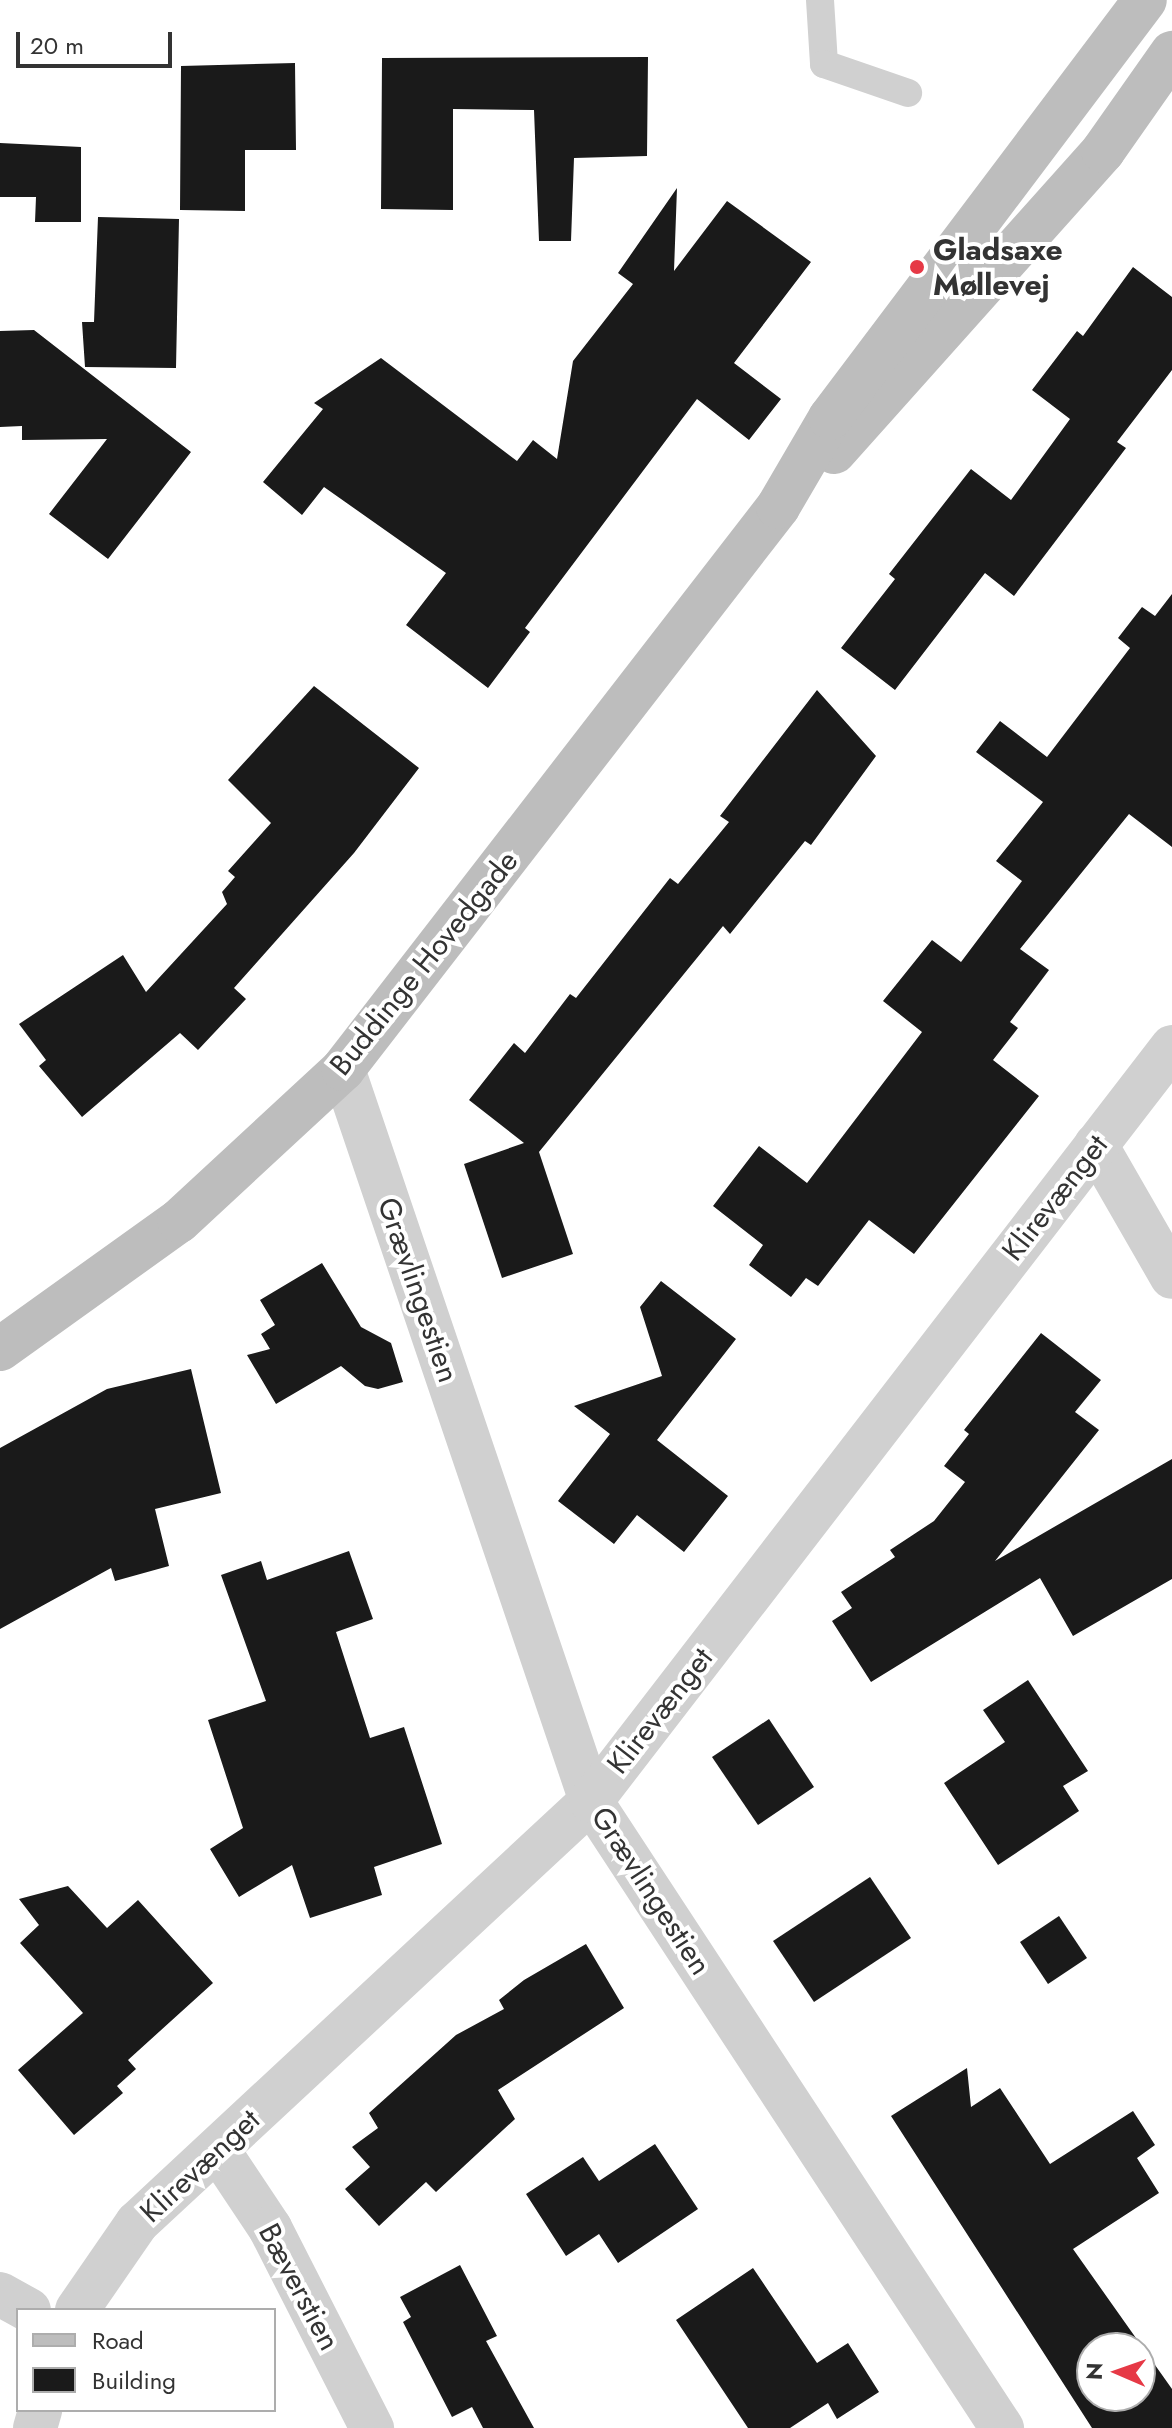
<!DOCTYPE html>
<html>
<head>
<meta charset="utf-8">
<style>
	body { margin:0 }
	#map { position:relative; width:1172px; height:2428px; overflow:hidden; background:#fff; font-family:Jost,sans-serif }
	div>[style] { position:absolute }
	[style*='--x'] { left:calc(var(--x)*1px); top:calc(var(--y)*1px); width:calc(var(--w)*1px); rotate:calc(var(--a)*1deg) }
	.building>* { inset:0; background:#1a1a1a }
	.lane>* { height:28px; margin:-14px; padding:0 14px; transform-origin:14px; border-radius:14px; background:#d0d0d0 }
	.street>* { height:44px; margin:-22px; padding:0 22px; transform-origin:22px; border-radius:22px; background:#d0d0d0 }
	.secondary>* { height:44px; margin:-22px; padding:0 22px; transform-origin:22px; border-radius:22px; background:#bdbdbd }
	.dots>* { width:22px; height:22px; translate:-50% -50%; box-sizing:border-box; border:4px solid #fff; border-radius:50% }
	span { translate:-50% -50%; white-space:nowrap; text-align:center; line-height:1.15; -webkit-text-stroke:8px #fff; paint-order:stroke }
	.poi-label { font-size:30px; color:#333; font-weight:700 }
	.left { translate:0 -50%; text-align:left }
	.street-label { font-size:30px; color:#333 }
	.legend { position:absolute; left:16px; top:2308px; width:260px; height:104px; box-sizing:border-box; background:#fff; border:2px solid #adadad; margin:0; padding:10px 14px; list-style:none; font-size:24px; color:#333 }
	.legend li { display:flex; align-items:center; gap:16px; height:40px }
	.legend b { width:40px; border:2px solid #adadad }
	.north { position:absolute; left:1076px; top:2332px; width:80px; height:80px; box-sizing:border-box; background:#fff; border:2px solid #adadad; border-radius:50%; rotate:272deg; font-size:22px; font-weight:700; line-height:32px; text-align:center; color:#333 }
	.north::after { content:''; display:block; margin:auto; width:28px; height:36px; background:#e63946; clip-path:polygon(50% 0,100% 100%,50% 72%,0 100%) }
	.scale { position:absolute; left:16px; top:32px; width:156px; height:36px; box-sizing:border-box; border:4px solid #333; border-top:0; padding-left:10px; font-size:24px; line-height:28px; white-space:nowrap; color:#333; -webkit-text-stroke:6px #fff; paint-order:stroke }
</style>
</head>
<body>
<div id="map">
	<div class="building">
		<div style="clip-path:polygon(648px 57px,647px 156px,574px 158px,571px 241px,539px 241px,534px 110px,453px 109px,453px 210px,381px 209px,382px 58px)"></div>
		<div style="clip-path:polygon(295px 63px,296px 150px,245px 150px,245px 211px,180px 210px,181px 66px)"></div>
		<div style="clip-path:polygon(0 143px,81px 147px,81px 222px,35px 222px,36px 197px,0 197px)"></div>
		<div style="clip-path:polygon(677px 188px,674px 271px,727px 201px,811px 262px,734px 363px,781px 399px,749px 440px,697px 399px,525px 628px,530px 632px,488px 688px,406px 625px,446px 573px,324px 487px,302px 515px,263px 482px,323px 409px,314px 403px,381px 358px,517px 461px,533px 440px,557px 459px,573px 361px,633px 284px,618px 273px)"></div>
		<div style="clip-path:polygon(98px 217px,179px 219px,176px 368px,85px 367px,82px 322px,94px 322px)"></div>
		<div style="clip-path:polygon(1133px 267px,1172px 297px,1172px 370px,1117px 442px,1126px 448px,1014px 596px,985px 573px,895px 690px,841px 648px,895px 579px,889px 574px,971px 469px,1011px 500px,1070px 419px,1032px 390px,1077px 331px,1083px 336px)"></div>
		<div style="clip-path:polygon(34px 330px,191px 452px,108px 559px,49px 514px,107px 439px,22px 440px,22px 426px,0 427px,0 331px)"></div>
		<div style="clip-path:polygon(1172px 594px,1172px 847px,1129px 814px,1020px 949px,1049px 970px,1010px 1022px,1018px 1028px,993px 1060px,1039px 1096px,914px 1254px,869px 1220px,818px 1286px,806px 1278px,791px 1297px,749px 1265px,763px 1245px,713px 1206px,759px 1146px,807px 1183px,922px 1032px,883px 1001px,932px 940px,961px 962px,1022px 881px,996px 861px,1043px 802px,976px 752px,1000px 721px,1047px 757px,1130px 648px,1118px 638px,1142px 607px,1155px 616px)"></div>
		<div style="clip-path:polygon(314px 686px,419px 768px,354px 853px,234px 988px,246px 999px,198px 1050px,180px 1033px,82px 1117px,39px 1066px,46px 1060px,19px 1024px,123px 955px,146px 992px,227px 904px,222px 892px,235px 877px,228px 871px,271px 823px,228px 780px)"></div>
		<div style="clip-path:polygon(817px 690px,876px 756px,811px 845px,805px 841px,730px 934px,723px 926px,539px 1152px,573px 1254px,502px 1278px,464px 1164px,524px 1143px,469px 1100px,514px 1043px,525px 1053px,570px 994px,576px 998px,670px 878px,678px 884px,729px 822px,720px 816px)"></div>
		<div style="clip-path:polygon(322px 1263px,361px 1327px,391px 1343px,403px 1382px,378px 1389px,365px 1386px,341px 1366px,276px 1404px,247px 1355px,270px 1349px,261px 1334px,275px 1325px,260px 1300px)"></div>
		<div style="clip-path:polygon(661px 1281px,736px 1339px,657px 1440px,728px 1496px,684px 1552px,637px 1515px,614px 1544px,558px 1501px,610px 1434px,574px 1406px,662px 1376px,640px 1307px)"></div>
		<div style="clip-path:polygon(1041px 1333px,1101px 1380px,1075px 1412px,1099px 1430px,995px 1561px,1172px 1459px,1172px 1579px,1073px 1636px,1040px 1578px,871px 1682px,832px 1621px,852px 1608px,841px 1592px,895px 1557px,890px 1550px,934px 1521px,965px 1482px,944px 1466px,969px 1434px,964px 1430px)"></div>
		<div style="clip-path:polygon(191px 1369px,221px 1493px,155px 1509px,169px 1566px,115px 1581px,111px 1568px,0 1629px,0 1448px,107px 1389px)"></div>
		<div style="clip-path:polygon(349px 1551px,373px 1619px,336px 1632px,370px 1738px,404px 1727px,442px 1844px,374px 1867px,382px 1895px,310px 1918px,292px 1865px,239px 1897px,210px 1849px,243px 1828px,208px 1720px,266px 1701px,221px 1575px,261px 1561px,267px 1580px)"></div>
		<div style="clip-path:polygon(1028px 1680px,1088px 1771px,1063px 1786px,1079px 1811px,998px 1865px,944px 1783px,1005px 1742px,983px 1710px)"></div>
		<div style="clip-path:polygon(769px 1719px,814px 1787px,758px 1825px,712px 1757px)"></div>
		<div style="clip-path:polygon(870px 1877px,911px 1938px,814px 2002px,773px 1941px)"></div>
		<div style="clip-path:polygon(68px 1886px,107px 1928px,138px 1900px,213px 1983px,128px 2060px,136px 2069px,117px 2086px,123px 2093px,74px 2135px,18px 2070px,83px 2013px,20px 1943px,39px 1925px,19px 1899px)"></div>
		<div style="clip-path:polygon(1059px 1916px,1087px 1958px,1048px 1984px,1020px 1942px)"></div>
		<div style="clip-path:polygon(586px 1944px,624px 2008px,498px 2090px,515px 2119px,436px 2192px,426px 2182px,379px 2226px,345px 2189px,370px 2167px,352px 2147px,378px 2128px,369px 2113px,456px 2035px,504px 2009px,499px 2000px,524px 1980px)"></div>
		<div style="clip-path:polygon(evenodd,967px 2068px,971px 2107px,1000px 2088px,1050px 2164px,1133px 2111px,1155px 2145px,1137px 2158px,1159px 2193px,1073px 2249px,1172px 2389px,1172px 2428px,1092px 2428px,891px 2116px,967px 2068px,1092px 2348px,1140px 2348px,1140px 2396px,1092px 2396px,1092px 2348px)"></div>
		<div style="clip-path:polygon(655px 2144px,698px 2209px,618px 2263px,599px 2234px,566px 2256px,526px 2194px,583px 2157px,599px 2181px)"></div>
		<div style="clip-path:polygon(460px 2265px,497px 2336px,486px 2341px,534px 2428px,483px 2428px,472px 2407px,452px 2417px,403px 2322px,411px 2317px,400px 2297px)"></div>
		<div style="clip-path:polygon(753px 2268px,817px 2363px,848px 2343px,879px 2392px,837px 2419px,828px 2403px,790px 2428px,748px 2428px,676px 2320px)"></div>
	</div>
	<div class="lane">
		<div style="--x:820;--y:0;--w:64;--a:86.4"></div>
		<div style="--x:824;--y:64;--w:89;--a:19"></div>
	</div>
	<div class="street">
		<div style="--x:343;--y:1069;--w:773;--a:71.28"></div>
		<div style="--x:591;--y:1801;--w:750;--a:56.76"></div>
		<div style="--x:1096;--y:1145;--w:152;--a:60.1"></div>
		<div style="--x:218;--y:2150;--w:94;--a:56.3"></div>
		<div style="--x:270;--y:2228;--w:225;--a:63"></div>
		<div style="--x:0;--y:2294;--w:33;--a:29"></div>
		<div style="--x:77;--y:2310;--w:106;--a:-55.4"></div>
		<div style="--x:137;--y:2223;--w:620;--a:-42.91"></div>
		<div style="--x:591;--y:1801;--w:952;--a:-52.38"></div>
		<div style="--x:35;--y:2428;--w:19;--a:-74"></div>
	</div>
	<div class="secondary">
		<div style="--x:834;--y:452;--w:404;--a:-48.2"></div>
		<div style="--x:1103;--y:151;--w:120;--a:-54.9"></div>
		<div style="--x:0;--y:1349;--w:220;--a:-35.6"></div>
		<div style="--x:179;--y:1221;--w:224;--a:-42.8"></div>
		<div style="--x:343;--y:1069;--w:711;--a:-52.26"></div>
		<div style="--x:778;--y:507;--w:103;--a:-59.7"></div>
		<div style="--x:830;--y:418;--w:523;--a:-53"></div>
	</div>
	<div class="dots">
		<div style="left:917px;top:267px;background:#e63946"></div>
	</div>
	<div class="poi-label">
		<span class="left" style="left:933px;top:267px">Gladsaxe<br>Møllevej</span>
	</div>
	<div class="street-label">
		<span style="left:424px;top:963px;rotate:-51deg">Buddinge Hovedgade</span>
		<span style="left:1055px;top:1198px;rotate:-52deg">Klirevænget</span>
		<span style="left:418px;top:1290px;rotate:71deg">Grævlingestien</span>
		<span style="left:660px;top:1711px;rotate:-52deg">Klirevænget</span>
		<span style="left:651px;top:1891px;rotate:57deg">Grævlingestien</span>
		<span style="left:200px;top:2166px;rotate:-43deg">Klirevænget</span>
		<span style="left:299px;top:2287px;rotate:62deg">Bæverstien</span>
	</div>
	<ul class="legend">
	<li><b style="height:10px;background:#bdbdbd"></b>Road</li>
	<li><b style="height:22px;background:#1a1a1a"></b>Building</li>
	</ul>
	<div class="north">N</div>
	<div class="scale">20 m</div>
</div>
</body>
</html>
